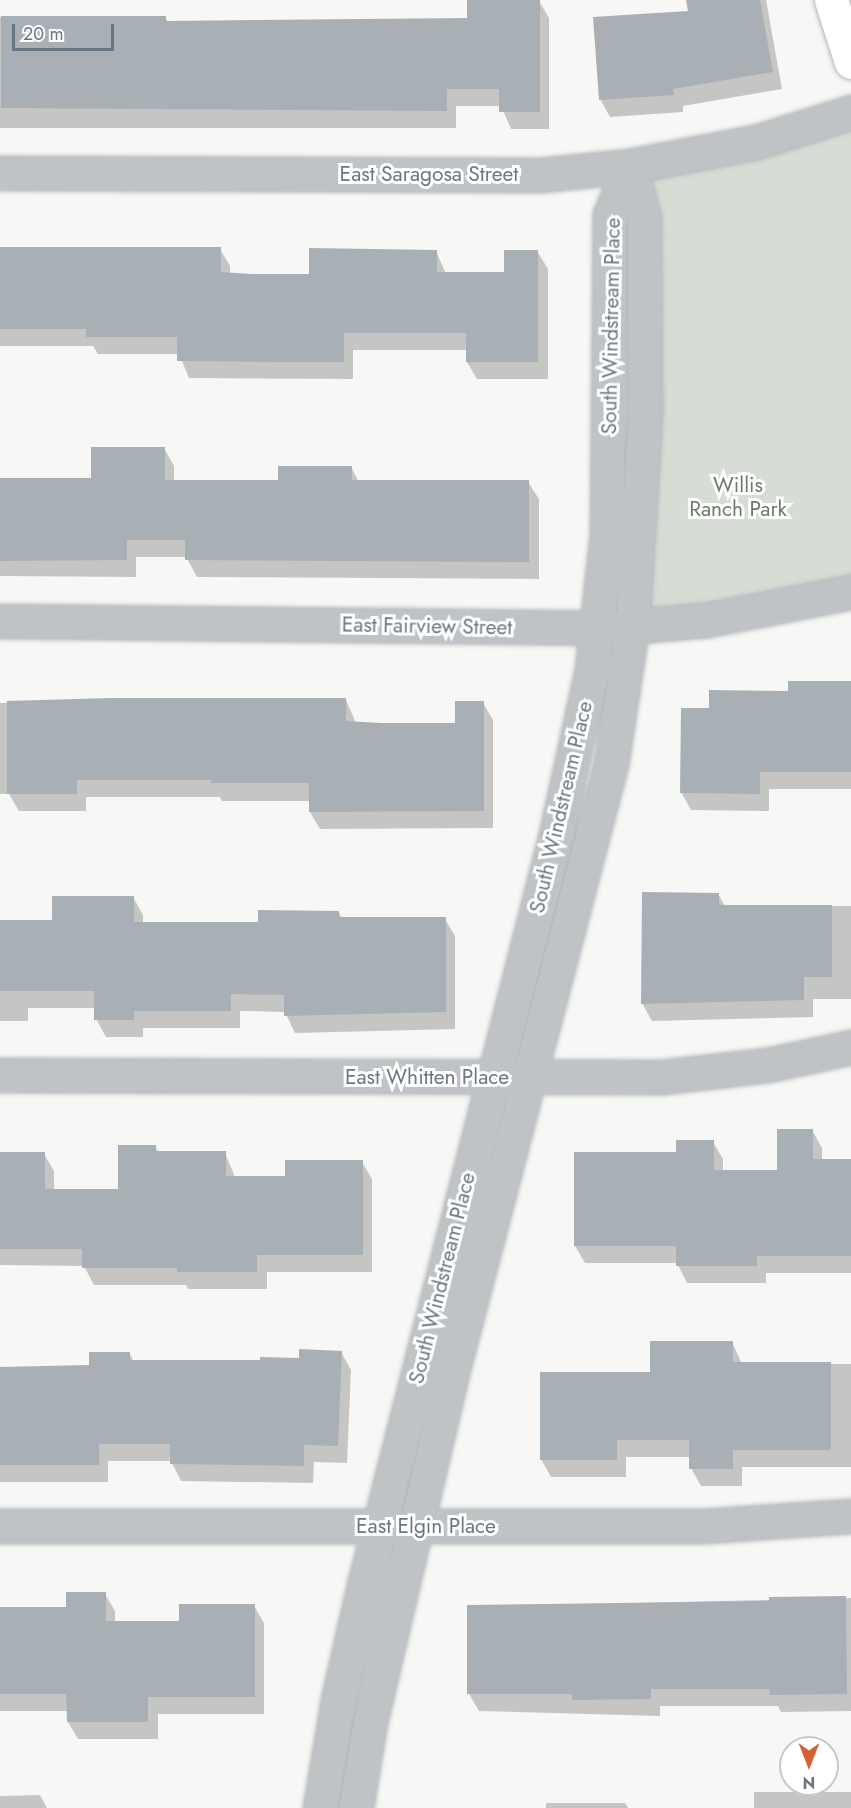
<!DOCTYPE html>
<html>
<head>
<meta charset="utf-8">
<style>
	body { margin:0 }
	#map { position:relative; width:851px; height:1808px; overflow:hidden; background:#f7f7f5; font-family:Jost,sans-serif }
	div>[style] { position:absolute }
	[style*='--x'] { left:calc(var(--x)*1px); top:calc(var(--y)*1px); width:calc(var(--w)*1px); rotate:calc(var(--a)*1deg) }
	.green>* { inset:0; background:#d7dcd4 }
	.shadow>* { inset:0; background:#0003 }
	.building>* { inset:0; background:#a9b0b5 }
	.roads { filter:drop-shadow(0 0 2px #b4b8bc) drop-shadow(0 0 2px #b4b8bc) }
	.street>* { height:33px; margin:-16.5px; padding:0 16.5px; transform-origin:16.5px; border-radius:16.5px; background:#bfc3c6 }
	.secondary>* { height:33px; margin:-16.5px; padding:0 16.5px; transform-origin:16.5px; border-radius:16.5px; background:#fff }
	span { translate:-50% -50%; white-space:nowrap; text-align:center; line-height:1.15; -webkit-text-stroke:6px #fff; paint-order:stroke }
	.street-label { font-size:21px; color:#697783 }
	.park-label { font-size:21px; color:#6a7b67 }
	.north { position:absolute; left:779px; top:1736px; width:60px; height:60px; box-sizing:border-box; background:#fff; border:2px solid #c3c9cd; border-radius:50%; rotate:180deg; font-size:16px; font-weight:700; line-height:24px; text-align:center; color:#697783 }
	.north::after { content:''; display:block; margin:auto; width:21px; height:27px; background:#d66036; clip-path:polygon(50% 0,100% 100%,50% 72%,0 100%) }
	.scale { position:absolute; left:12px; top:24px; width:102px; height:27px; box-sizing:border-box; border:3px solid #697783; border-top:0; padding-left:8px; font-size:18px; line-height:21px; white-space:nowrap; color:#697783; -webkit-text-stroke:4px #fff; paint-order:stroke }
</style>
</head>
<body>
<div id="map">
	<div class="green">
		<div style="clip-path:polygon(851px 112px,851px 592px,614px 628px,626px 486px,630px 166px)"></div>
	</div>
	<div class="shadow">
		<div style="clip-path:polygon(687px 0,766px 0,782px 89px,683px 106px,683px 112px,610px 117px,600px 99px,689px 13px)"></div>
		<div style="clip-path:polygon(539px 1px,549px 18px,549px 129px,511px 129px,501px 106px,456px 106px,456px 128px,0 128px,0 17px,165px 17px,168px 22px,469px 19px)"></div>
		<div style="clip-path:polygon(0 249px,220px 249px,230px 266px,230px 274px,310px 275px,436px 251px,446px 274px,506px 274px,537px 251px,548px 269px,548px 379px,477px 379px,467px 362px,467px 350px,353px 350px,353px 379px,189px 378px,179px 354px,98px 354px,93px 346px,0 346px)"></div>
		<div style="clip-path:polygon(164px 448px,174px 466px,174px 482px,279px 482px,351px 467px,359px 482px,528px 482px,539px 499px,539px 579px,197px 577px,186px 557px,136px 557px,136px 577px,0 576px,0 480px,93px 480px)"></div>
		<div style="clip-path:polygon(851px 682px,851px 789px,769px 789px,769px 811px,691px 810px,681px 792px,710px 710px)"></div>
		<div style="clip-path:polygon(346px 700px,356px 723px,456px 724px,483px 703px,493px 720px,493px 828px,320px 829px,310px 812px,310px 801px,222px 801px,220px 797px,86px 797px,86px 811px,19px 811px,9px 794px,0 794px,0 703px)"></div>
		<div style="clip-path:polygon(718px 894px,725px 906px,851px 906px,851px 999px,813px 999px,813px 1017px,652px 1021px,642px 1003px)"></div>
		<div style="clip-path:polygon(133px 897px,143px 915px,143px 924px,260px 924px,339px 912px,342px 919px,445px 919px,455px 936px,455px 1029px,295px 1033px,285px 1012px,240px 1011px,240px 1028px,143px 1028px,143px 1037px,106px 1037px,96px 1019px,96px 1008px,28px 1008px,28px 1021px,0 1021px,0 921px,53px 921px)"></div>
		<div style="clip-path:polygon(812px 1130px,822px 1148px,822px 1160px,851px 1160px,851px 1273px,766px 1273px,766px 1283px,687px 1283px,677px 1263px,585px 1263px,575px 1246px,677px 1154px,713px 1142px,723px 1159px,723px 1172px,779px 1172px)"></div>
		<div style="clip-path:polygon(155px 1147px,159px 1153px,225px 1153px,235px 1177px,287px 1177px,362px 1162px,372px 1179px,372px 1272px,267px 1272px,267px 1289px,188px 1289px,186px 1285px,94px 1285px,84px 1266px,0 1265px,0 1154px,44px 1154px,54px 1171px,54px 1191px,119px 1191px)"></div>
		<div style="clip-path:polygon(732px 1342px,742px 1364px,851px 1364px,851px 1467px,742px 1467px,742px 1486px,701px 1486px,691px 1468px,691px 1457px,626px 1457px,626px 1477px,551px 1477px,541px 1459px,652px 1374px)"></div>
		<div style="clip-path:polygon(341px 1352px,351px 1370px,347px 1463px,314px 1462px,313px 1483px,181px 1481px,171px 1461px,108px 1461px,108px 1482px,0 1482px,0 1368px,90px 1367px,130px 1354px,134px 1362px,300px 1360px)"></div>
		<div style="clip-path:polygon(105px 1594px,115px 1611px,115px 1622px,180px 1622px,254px 1606px,264px 1623px,264px 1714px,158px 1714px,158px 1739px,78px 1739px,68px 1722px,68px 1711px,0 1711px,0 1608px,68px 1608px)"></div>
		<div style="clip-path:polygon(851px 1598px,851px 1711px,781px 1712px,778px 1706px,660px 1706px,660px 1716px,479px 1711px,469px 1694px,469px 1607px)"></div>
		<div style="clip-path:polygon(754px 1792px,851px 1792px,851px 1808px,754px 1808px)"></div>
		<div style="clip-path:polygon(40px 1795px,47px 1808px,0 1808px,0 1796px)"></div>
		<div style="clip-path:polygon(546px 1803px,625px 1803px,628px 1808px,546px 1808px)"></div>
	</div>
	<div class="building">
		<div style="clip-path:polygon(467px 0,540px 0,540px 112px,499px 112px,499px 89px,447px 89px,447px 111px,1px 108px,1px 16px,166px 16px,166px 21px,467px 18px)"></div>
		<div style="clip-path:polygon(686px 0,760px 0,773px 72px,673px 89px,674px 95px,599px 100px,593px 17px,688px 11px)"></div>
		<div style="clip-path:polygon(0 247px,221px 247px,221px 272px,251px 274px,309px 274px,309px 248px,437px 250px,437px 272px,504px 272px,504px 250px,538px 250px,538px 362px,466px 362px,466px 333px,344px 333px,344px 362px,272px 362px,177px 361px,177px 337px,86px 337px,86px 329px,0 329px)"></div>
		<div style="clip-path:polygon(91px 447px,165px 447px,165px 480px,278px 480px,278px 466px,352px 466px,352px 480px,529px 480px,529px 562px,185px 560px,185px 540px,127px 540px,127px 560px,0 561px,0 478px,91px 478px)"></div>
		<div style="clip-path:polygon(788px 681px,851px 681px,851px 772px,760px 772px,760px 794px,680px 793px,681px 708px,709px 708px,709px 690px,788px 691px)"></div>
		<div style="clip-path:polygon(110px 698px,346px 698px,346px 721px,381px 723px,455px 723px,455px 701px,484px 701px,484px 811px,309px 812px,309px 783px,211px 783px,211px 780px,77px 780px,77px 794px,7px 794px,7px 701px)"></div>
		<div style="clip-path:polygon(642px 892px,719px 893px,719px 905px,832px 905px,832px 977px,804px 977px,804px 1000px,641px 1004px)"></div>
		<div style="clip-path:polygon(52px 896px,134px 896px,134px 922px,258px 922px,258px 910px,339px 911px,339px 917px,446px 917px,446px 1012px,284px 1016px,284px 995px,231px 994px,231px 1011px,134px 1011px,134px 1020px,94px 1020px,94px 991px,0 991px,0 920px,52px 920px)"></div>
		<div style="clip-path:polygon(777px 1129px,813px 1129px,813px 1159px,851px 1159px,851px 1256px,757px 1256px,757px 1266px,676px 1266px,676px 1246px,574px 1246px,574px 1152px,676px 1152px,676px 1140px,714px 1140px,714px 1170px,777px 1170px)"></div>
		<div style="clip-path:polygon(118px 1145px,156px 1145px,156px 1151px,226px 1151px,226px 1176px,285px 1176px,285px 1160px,363px 1160px,363px 1255px,257px 1255px,257px 1272px,177px 1272px,177px 1268px,82px 1268px,82px 1249px,0 1249px,0 1152px,45px 1152px,45px 1189px,118px 1189px)"></div>
		<div style="clip-path:polygon(650px 1341px,733px 1341px,733px 1362px,831px 1362px,831px 1450px,733px 1450px,733px 1469px,689px 1469px,689px 1440px,617px 1440px,617px 1460px,540px 1460px,540px 1372px,650px 1372px)"></div>
		<div style="clip-path:polygon(299px 1349px,342px 1351px,338px 1446px,304px 1445px,304px 1466px,170px 1464px,170px 1444px,99px 1444px,99px 1465px,0 1465px,0 1367px,89px 1365px,89px 1352px,130px 1352px,130px 1360px,260px 1360px,260px 1357px,299px 1358px)"></div>
		<div style="clip-path:polygon(66px 1592px,106px 1592px,106px 1621px,179px 1621px,179px 1604px,255px 1604px,255px 1697px,148px 1697px,148px 1722px,67px 1722px,66px 1694px,0 1694px,0 1607px,66px 1607px)"></div>
		<div style="clip-path:polygon(846px 1596px,847px 1694px,770px 1695px,769px 1689px,651px 1689px,651px 1699px,572px 1700px,572px 1694px,467px 1694px,467px 1605px,769px 1601px,769px 1597px)"></div>
	</div>
	<div class="roads">
		<div class="street">
			<div style="--x:0;--y:173;--w:540;--a:0.21"></div>
			<div style="--x:540;--y:175;--w:90;--a:-5.7"></div>
			<div style="--x:630;--y:166;--w:128;--a:-10.8"></div>
			<div style="--x:756;--y:142;--w:100;--a:-17.5"></div>
			<div style="--x:0;--y:621;--w:614;--a:0.65"></div>
			<div style="--x:614;--y:628;--w:93;--a:-4.9"></div>
			<div style="--x:707;--y:620;--w:147;--a:-11"></div>
			<div style="--x:0;--y:1075;--w:662;--a:0.17"></div>
			<div style="--x:662;--y:1077;--w:107;--a:-6.5"></div>
			<div style="--x:768;--y:1065;--w:85;--a:-12.2"></div>
			<div style="--x:0;--y:1526;--w:703;--a:0"></div>
			<div style="--x:703;--y:1526;--w:148;--a:-3.9"></div>
			<div style="--x:320;--y:1808;--w:114;--a:-80.4"></div>
			<div style="--x:339;--y:1696;--w:113;--a:-77.2"></div>
			<div style="--x:364;--y:1586;--w:775;--a:-75.66"></div>
			<div style="--x:556;--y:835;--w:169;--a:-77.7"></div>
			<div style="--x:592;--y:670;--w:136;--a:-83.7"></div>
			<div style="--x:607;--y:535;--w:320;--a:-89.5"></div>
			<div style="--x:610;--y:215;--w:53;--a:-67.8"></div>
			<div style="--x:356;--y:1808;--w:87;--a:-80.8"></div>
			<div style="--x:370;--y:1722;--w:355;--a:-76.8"></div>
			<div style="--x:451;--y:1376;--w:633;--a:-75.35"></div>
			<div style="--x:611;--y:764;--w:140;--a:-81.3"></div>
			<div style="--x:632;--y:626;--w:211;--a:-86.5"></div>
			<div style="--x:645;--y:415;--w:197;--a:-90.3"></div>
			<div style="--x:644;--y:218;--w:54;--a:-105.1"></div>
		</div>
		<div class="secondary">
			<div style="--x:831;--y:0;--w:65;--a:72.1"></div>
		</div>
	</div>
	<div class="street-label">
		<span style="left:429px;top:174px">East Saragosa Street</span>
		<span style="left:611px;top:326px;rotate:-89deg">South Windstream Place</span>
		<span style="left:427px;top:626px;rotate:1deg">East Fairview Street</span>
		<span style="left:561px;top:807px;rotate:-77deg">South Windstream Place</span>
		<span style="left:427px;top:1077px">East Whitten Place</span>
		<span style="left:442px;top:1278px;rotate:-76deg">South Windstream Place</span>
		<span style="left:426px;top:1526px">East Elgin Place</span>
	</div>
	<div class="park-label">
		<span style="left:738px;top:497px">Willis<br>Ranch Park</span>
	</div>
	<div class="north">N</div>
	<div class="scale">20 m</div>
</div>
</body>
</html>
